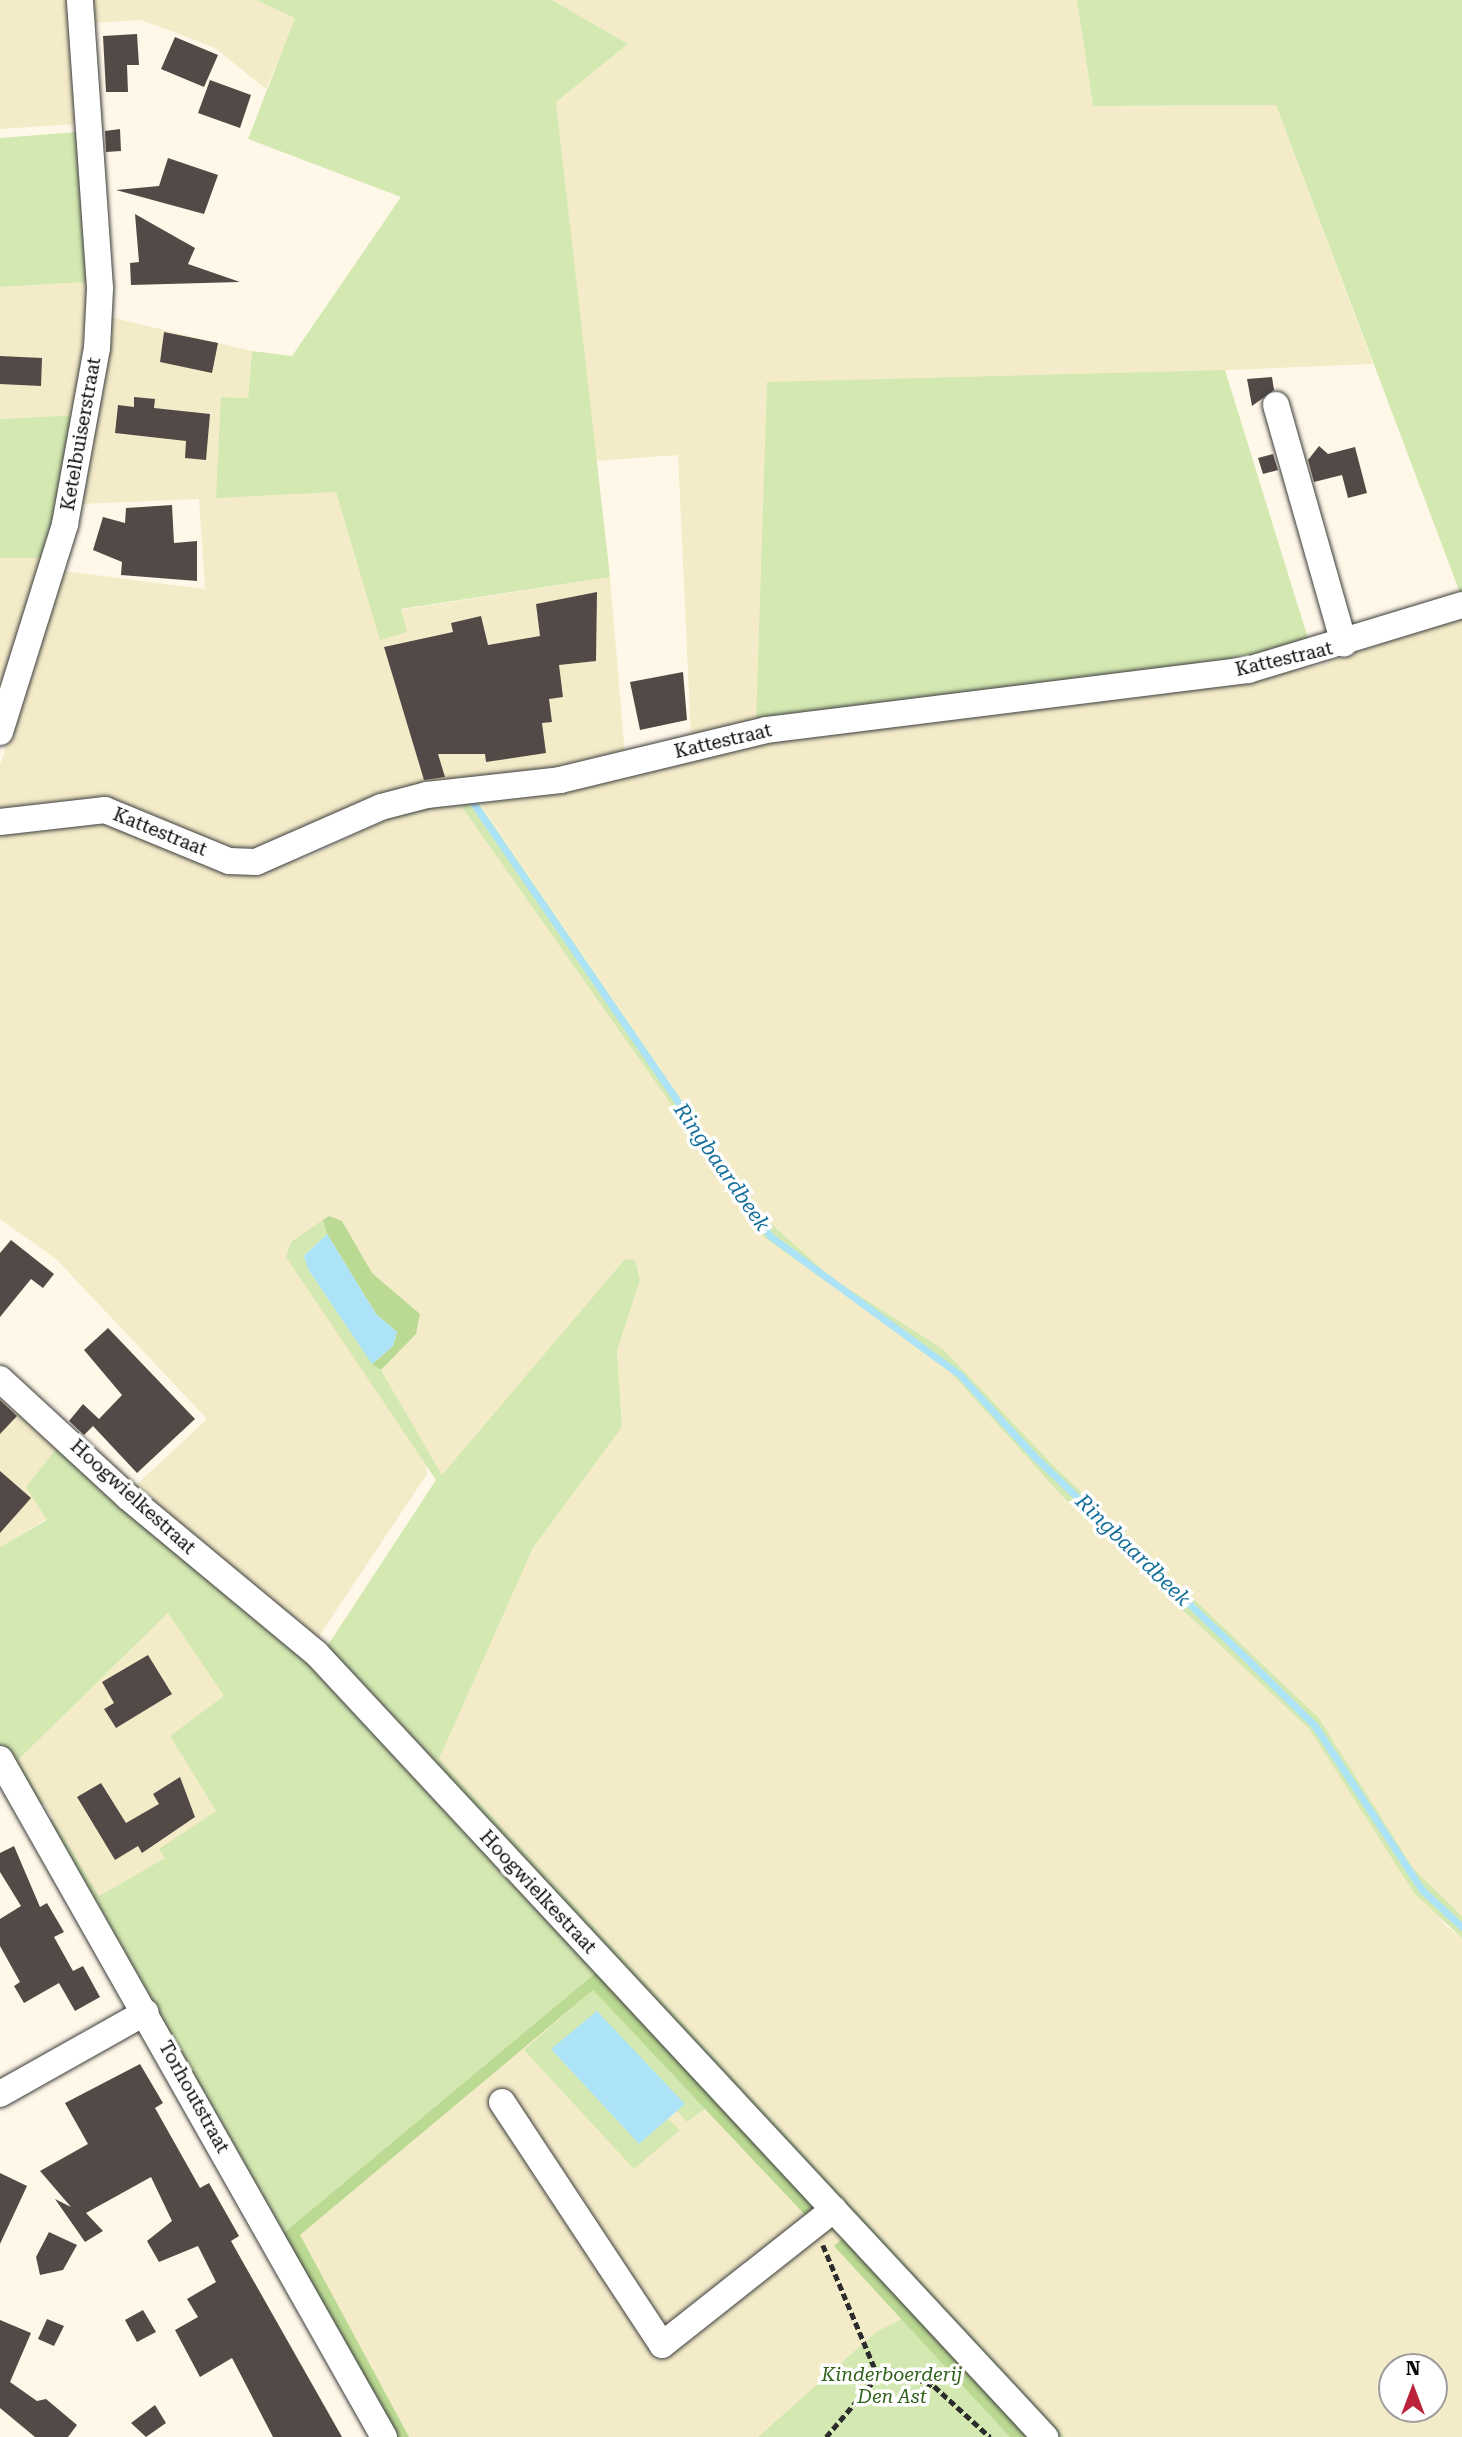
<!DOCTYPE html>
<html>
<head>
<meta charset="utf-8">
<style>
	body { margin:0 }
	#map { position:relative; width:1462px; height:2437px; overflow:hidden; background:#fff8e8; font-family:"Roboto Serif",serif }
	div>[style] { position:absolute }
	[style*='--x'] { left:calc(var(--x)*1px); top:calc(var(--y)*1px); width:calc(var(--w)*1px); rotate:calc(var(--a)*1deg) }
	.farmland>* { inset:0; background:#f4ecc9 }
	.green>* { inset:0; background:#d4e8b2 }
	.forest>* { inset:0; background:#bad992 }
	.water>* { inset:0; background:#ade3f6 }
	.stream>* { height:7px; margin:-3.5px; padding:0 3.5px; transform-origin:3.5px; border-radius:3.5px; background:#ade3f6 }
	.building>* { inset:0; background:#534a47 }
	.path>* { height:4.5px; margin-top:-2.25px; transform-origin:0; background:repeating-linear-gradient(90deg,#2c2c2c 0 7px,transparent 0 10.5px) }
	.roads { filter:drop-shadow(0 0 2px #3d3d3d) drop-shadow(0 0 2px #3d3d3d) }
	.minor>* { height:26px; margin:-13px; padding:0 13px; transform-origin:13px; border-radius:13px; background:#fff }
	span { translate:-50% -50%; white-space:nowrap; text-align:center; line-height:1.15; -webkit-text-stroke:7px #fff; paint-order:stroke }
	.street-label { font-size:19px; color:#0a0a0a }
	.park-label { font-size:19px; color:#32611c; font-style:italic }
	.water-label { font-size:21px; color:#156f9b; font-style:italic }
	.north { position:absolute; left:1378px; top:2353px; width:70px; height:70px; box-sizing:border-box; background:#fff; border:2px solid #9d9d9d; border-radius:50%; rotate:0deg; font-size:19px; font-weight:700; line-height:28px; text-align:center; color:#0a0a0a }
	.north::after { content:''; display:block; margin:auto; width:24px; height:32px; background:#ba233a; clip-path:polygon(50% 0,100% 100%,50% 72%,0 100%) }
</style>
</head>
<body>
<div id="map">
	<div class="farmland">
		<div style="clip-path:polygon(0 0,68px 0,76px 124px,0 129px)"></div>
		<div style="clip-path:polygon(91px 0,256px 0,296px 18px,266px 89px,215px 48px,179px 34px,140px 20px,92px 23px)"></div>
		<div style="clip-path:polygon(552px 0,1077px 0,1093px 106px,1276px 105px,1373px 364px,1108px 375px,756px 724px,691px 739px,678px 455px,596px 461px,556px 102px,628px 44px)"></div>
		<div style="clip-path:polygon(88px 282px,78px 415px,0 419px,0 287px)"></div>
		<div style="clip-path:polygon(110px 317px,252px 351px,248px 398px,221px 397px,336px 492px,381px 640px,400px 610px,610px 577px,625px 755px,251px 856px,175px 825px,0 812px,0 765px,64px 571px,205px 589px,199px 499px,81px 504px)"></div>
		<div style="clip-path:polygon(0 558px,45px 558px,0 695px)"></div>
		<div style="clip-path:polygon(1462px 616px,1462px 1916px,1413px 1868px,1319px 1718px,1054px 1466px,943px 1349px,832px 1278px,758px 1212px,477px 799px,726px 747px,1258px 677px,1318px 666px)"></div>
		<div style="clip-path:polygon(evenodd,459px 803px,765px 1238px,944px 1365px,1061px 1495px,1310px 1730px,1445px 1925px,1462px 1938px,1462px 2437px,1065px 2437px,439px 1759px,533px 1548px,622px 1427px,617px 1351px,640px 1280px,625px 1259px,442px 1476px,381px 1370px,416px 1334px,420px 1314px,372px 1273px,342px 1221px,291px 1242px,287px 1257px,426px 1462px,427px 1474px,316px 1641px,132px 1489px,207px 1419px,56px 1259px,0 1219px,0 834px,98px 818px,254px 870px,307px 858px,383px 821px,459px 803px,1392px 2367px,1434px 2367px,1434px 2409px,1392px 2409px,1392px 2367px)"></div>
		<div style="clip-path:polygon(0 1387px,61px 1443px,27px 1487px,47px 1519px,0 1547px)"></div>
		<div style="clip-path:polygon(168px 1613px,225px 1696px,170px 1736px,216px 1811px,160px 1849px,165px 1858px,99px 1896px,18px 1760px)"></div>
		<div style="clip-path:polygon(599px 1970px,1034px 2437px,394px 2437px,280px 2236px)"></div>
	</div>
	<div class="green">
		<div style="clip-path:polygon(256px 0,552px 0,628px 44px,556px 102px,610px 577px,401px 609px,407px 632px,380px 640px,336px 492px,216px 498px,221px 397px,248px 398px,252px 351px,292px 356px,401px 197px,248px 139px,295px 18px)"></div>
		<div style="clip-path:polygon(1077px 0,1462px 0,1462px 598px,1276px 105px,1093px 106px)"></div>
		<div style="clip-path:polygon(77px 132px,88px 282px,0 287px,0 138px)"></div>
		<div style="clip-path:polygon(1225px 370px,1311px 648px,756px 724px,767px 382px)"></div>
		<div style="clip-path:polygon(78px 415px,45px 558px,0 558px,0 419px)"></div>
		<div style="clip-path:polygon(476px 799px,758px 1212px,832px 1278px,943px 1349px,1054px 1466px,1319px 1718px,1413px 1868px,1462px 1916px,1462px 1938px,1414px 1893px,1310px 1730px,1061px 1495px,944px 1365px,765px 1238px,459px 803px,383px 821px,277px 867px,384px 814px)"></div>
		<div style="clip-path:polygon(323px 1220px,327px 1234px,304px 1256px,308px 1269px,381px 1370px,442px 1475px,625px 1259px,635px 1260px,640px 1280px,617px 1351px,622px 1427px,533px 1548px,439px 1759px,1065px 2437px,1053px 2437px,324px 1651px,436px 1480px,286px 1257px,291px 1242px)"></div>
		<div style="clip-path:polygon(61px 1443px,295px 1642px,599px 1970px,280px 2236px,49px 1823px,52px 1818px,99px 1896px,165px 1858px,159px 1849px,216px 1811px,170px 1736px,224px 1696px,168px 1613px,18px 1760px,44px 1804px,36px 1804px,0 1748px,0 1547px,47px 1520px,26px 1487px)"></div>
		<div style="clip-path:polygon(593px 1990px,705px 2109px,687px 2122px,677px 2111px,685px 2104px,551px 2049px,639px 2144px,668px 2119px,680px 2130px,634px 2169px,524px 2050px)"></div>
		<div style="clip-path:polygon(902px 2319px,1010px 2437px,758px 2437px,876px 2332px)"></div>
	</div>
	<div class="forest">
		<div style="clip-path:polygon(329px 1216px,342px 1221px,372px 1273px,420px 1314px,416px 1334px,381px 1370px,372px 1364px,393px 1346px,397px 1332px,376px 1314px,327px 1234px,323px 1220px)"></div>
		<div style="clip-path:polygon(599px 1970px,818px 2203px,806px 2216px,593px 1990px,300px 2235px,409px 2437px,395px 2437px,280px 2236px)"></div>
		<div style="clip-path:polygon(848px 2234px,1034px 2437px,1010px 2437px,834px 2246px)"></div>
	</div>
	<div class="water">
		<div style="clip-path:polygon(327px 1234px,376px 1314px,397px 1332px,393px 1346px,372px 1364px,308px 1269px,304px 1256px)"></div>
		<div style="clip-path:polygon(597px 2011px,685px 2104px,639px 2144px,551px 2049px)"></div>
	</div>
	<div class="stream">
		<div style="--x:469;--y:797;--w:532;--a:55.56"></div>
		<div style="--x:770;--y:1236;--w:235;--a:36.2"></div>
		<div style="--x:960;--y:1375;--w:111;--a:47.6"></div>
		<div style="--x:1035;--y:1457;--w:298;--a:43.6"></div>
		<div style="--x:1251;--y:1663;--w:90;--a:44.5"></div>
		<div style="--x:1315;--y:1726;--w:196;--a:56.9"></div>
		<div style="--x:1422;--y:1890;--w:54;--a:42.8"></div>
	</div>
	<div class="building">
		<div style="clip-path:polygon(137px 34px,139px 65px,127px 65px,128px 92px,106px 92px,103px 36px)"></div>
		<div style="clip-path:polygon(175px 37px,218px 55px,204px 87px,161px 69px)"></div>
		<div style="clip-path:polygon(210px 80px,251px 95px,240px 128px,198px 113px)"></div>
		<div style="clip-path:polygon(120px 129px,121px 151px,106px 152px,105px 131px)"></div>
		<div style="clip-path:polygon(168px 158px,218px 175px,204px 214px,116px 190px,159px 186px)"></div>
		<div style="clip-path:polygon(135px 214px,195px 248px,188px 264px,240px 282px,131px 285px,130px 263px,139px 262px)"></div>
		<div style="clip-path:polygon(164px 332px,218px 343px,212px 373px,160px 362px)"></div>
		<div style="clip-path:polygon(0 356px,42px 358px,41px 386px,0 384px)"></div>
		<div style="clip-path:polygon(1272px 377px,1274px 390px,1252px 406px,1247px 379px)"></div>
		<div style="clip-path:polygon(134px 397px,155px 399px,154px 408px,210px 414px,206px 460px,185px 458px,186px 441px,115px 433px,118px 405px,134px 407px)"></div>
		<div style="clip-path:polygon(1319px 446px,1328px 454px,1355px 447px,1367px 493px,1348px 498px,1342px 475px,1314px 482px,1308px 460px)"></div>
		<div style="clip-path:polygon(1273px 454px,1278px 470px,1263px 474px,1258px 458px)"></div>
		<div style="clip-path:polygon(172px 505px,174px 543px,197px 541px,197px 581px,121px 575px,122px 562px,93px 550px,103px 517px,125px 523px,126px 508px)"></div>
		<div style="clip-path:polygon(597px 592px,596px 661px,559px 665px,563px 697px,549px 699px,552px 722px,542px 723px,546px 753px,486px 762px,485px 754px,438px 754px,445px 777px,424px 780px,384px 647px,453px 632px,451px 623px,481px 616px,488px 645px,540px 636px,536px 604px)"></div>
		<div style="clip-path:polygon(683px 672px,687px 720px,640px 730px,630px 682px)"></div>
		<div style="clip-path:polygon(11px 1240px,54px 1274px,43px 1288px,31px 1279px,0 1317px,0 1253px)"></div>
		<div style="clip-path:polygon(108px 1328px,195px 1419px,137px 1473px,93px 1426px,84px 1435px,69px 1421px,83px 1404px,99px 1419px,122px 1395px,84px 1350px)"></div>
		<div style="clip-path:polygon(0 1400px,17px 1416px,0 1434px)"></div>
		<div style="clip-path:polygon(0 1471px,31px 1498px,0 1533px)"></div>
		<div style="clip-path:polygon(148px 1655px,172px 1694px,116px 1728px,104px 1709px,114px 1703px,102px 1682px)"></div>
		<div style="clip-path:polygon(180px 1777px,195px 1817px,142px 1853px,138px 1846px,115px 1860px,77px 1797px,101px 1783px,126px 1823px,159px 1804px,153px 1794px)"></div>
		<div style="clip-path:polygon(14px 1846px,40px 1907px,47px 1903px,64px 1932px,54px 1937px,73px 1971px,83px 1966px,100px 1997px,75px 2011px,59px 1983px,24px 2003px,14px 1986px,20px 1982px,0 1946px,0 1919px,21px 1906px,0 1872px,0 1853px)"></div>
		<div style="clip-path:polygon(140px 2064px,163px 2103px,155px 2108px,200px 2188px,209px 2183px,239px 2236px,231px 2241px,342px 2437px,273px 2437px,232px 2358px,200px 2377px,175px 2330px,198px 2317px,187px 2299px,216px 2282px,198px 2246px,159px 2262px,147px 2241px,172px 2221px,151px 2177px,86px 2213px,103px 2231px,85px 2242px,55px 2199px,71px 2207px,40px 2171px,88px 2144px,65px 2103px)"></div>
		<div style="clip-path:polygon(0 2173px,27px 2186px,0 2244px)"></div>
		<div style="clip-path:polygon(49px 2232px,77px 2245px,63px 2270px,40px 2275px,36px 2257px)"></div>
		<div style="clip-path:polygon(143px 2310px,156px 2332px,137px 2342px,125px 2320px)"></div>
		<div style="clip-path:polygon(47px 2319px,64px 2326px,54px 2346px,38px 2339px)"></div>
		<div style="clip-path:polygon(0 2320px,31px 2333px,10px 2382px,37px 2401px,46px 2399px,77px 2425px,68px 2437px,35px 2437px,0 2408px)"></div>
		<div style="clip-path:polygon(155px 2405px,166px 2423px,146px 2437px,131px 2423px)"></div>
	</div>
	<div class="path">
		<div style="--x:823;--y:2245;--w:142;--a:67.2"></div>
		<div style="--x:826;--y:2437;--w:80;--a:-49.6"></div>
		<div style="--x:878;--y:2376;--w:20;--a:-18"></div>
		<div style="--x:897;--y:2370;--w:40;--a:23.4"></div>
		<div style="--x:934;--y:2386;--w:76;--a:42.3"></div>
	</div>
	<div class="roads">
		<div class="minor">
			<div style="--x:1276;--y:405;--w:248;--a:74.1"></div>
			<div style="--x:0;--y:732;--w:218;--a:-72.6"></div>
			<div style="--x:65;--y:524;--w:179;--a:-79.7"></div>
			<div style="--x:97;--y:348;--w:60;--a:-87.1"></div>
			<div style="--x:100;--y:288;--w:289;--a:-94"></div>
			<div style="--x:0;--y:822;--w:106;--a:-6.5"></div>
			<div style="--x:105;--y:810;--w:134;--a:22.4"></div>
			<div style="--x:229;--y:861;--w:27;--a:2"></div>
			<div style="--x:256;--y:862;--w:137;--a:-23.7"></div>
			<div style="--x:381;--y:807;--w:48;--a:-14.6"></div>
			<div style="--x:427;--y:795;--w:134;--a:-6.4"></div>
			<div style="--x:560;--y:780;--w:212;--a:-13.6"></div>
			<div style="--x:766;--y:730;--w:486;--a:-7.1"></div>
			<div style="--x:1248;--y:670;--w:224;--a:-16.9"></div>
			<div style="--x:0;--y:1379;--w:174;--a:42.7"></div>
			<div style="--x:128;--y:1497;--w:244;--a:39.7"></div>
			<div style="--x:316;--y:1653;--w:1071;--a:47.08"></div>
			<div style="--x:0;--y:1759;--w:779;--a:60.47"></div>
			<div style="--x:0;--y:2094;--w:167;--a:-29.3"></div>
			<div style="--x:502;--y:2102;--w:291;--a:56.6"></div>
			<div style="--x:662;--y:2345;--w:219;--a:-38.3"></div>
		</div>
	</div>
	<div class="street-label">
		<span style="left:81px;top:434px;rotate:-80deg">Ketelbuiserstraat</span>
		<span style="left:1284px;top:659px;rotate:-13deg">Kattestraat</span>
		<span style="left:723px;top:741px;rotate:-13deg">Kattestraat</span>
		<span style="left:160px;top:832px;rotate:22deg">Kattestraat</span>
		<span style="left:133px;top:1497px;rotate:42deg">Hoogwielkestraat</span>
		<span style="left:538px;top:1892px;rotate:47deg">Hoogwielkestraat</span>
		<span style="left:194px;top:2097px;rotate:61deg">Torhoutstraat</span>
	</div>
	<div class="park-label">
		<span style="left:892px;top:2386px">Kinderboerderij<br>Den Ast</span>
	</div>
	<div class="water-label">
		<span style="left:722px;top:1167px;rotate:55deg">Ringbaardbeek</span>
		<span style="left:1133px;top:1550px;rotate:44deg">Ringbaardbeek</span>
	</div>
	<div class="north">N</div>
</div>
</body>
</html>
